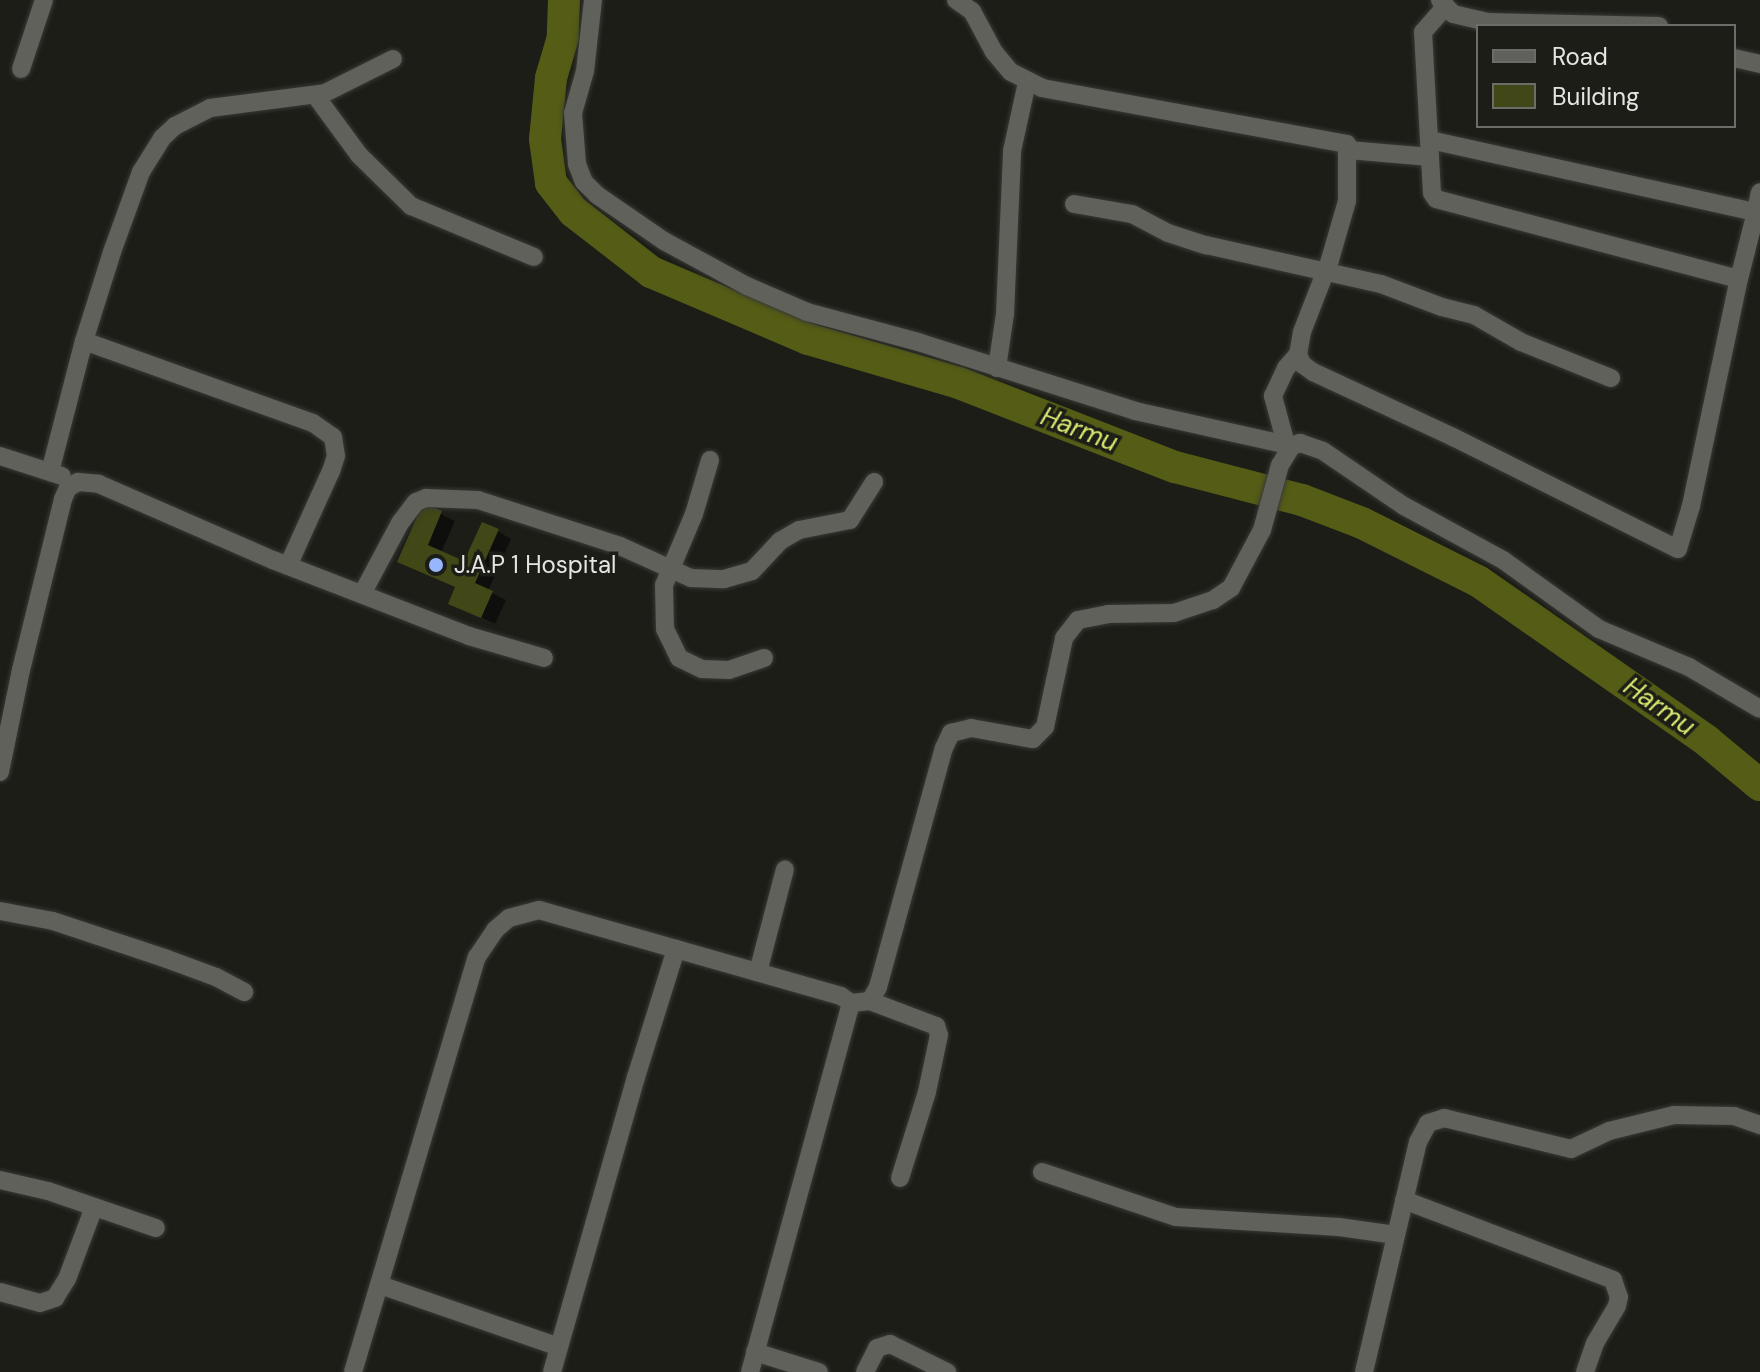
<!DOCTYPE html>
<html>
<head>
<meta charset="utf-8">
<style>
	body { margin:0 }
	#map { position:relative; width:1760px; height:1372px; overflow:hidden; background:#1c1d17; font-family:"DM Sans",sans-serif }
	div>[style] { position:absolute }
	[style*='--x'] { left:calc(var(--x)*1px); top:calc(var(--y)*1px); width:calc(var(--w)*1px); rotate:calc(var(--a)*1deg) }
	.shadow>* { inset:0; background:#0007 }
	.river>* { height:32px; margin:-16px; padding:0 16px; transform-origin:16px; border-radius:16px; background:#555c15 }
	.building>* { inset:0; background:#424717 }
	.roads { filter:drop-shadow(0 0 2px #383935) drop-shadow(0 0 2px #383935) }
	.minor>* { height:18px; margin:-9px; padding:0 9px; transform-origin:9px; border-radius:9px; background:#5f615a }
	.dots>* { width:22px; height:22px; translate:-50% -50%; box-sizing:border-box; border:4px solid #1c1d17; border-radius:50% }
	span { translate:-50% -50%; white-space:nowrap; text-align:center; line-height:1.15; -webkit-text-stroke:7px #1c1d17; paint-order:stroke }
	.poi-label { font-size:24px; color:#e5e6e2 }
	.left { translate:0 -50%; text-align:left }
	.water-label { font-size:26px; color:#dae970; font-style:italic }
	.legend { position:absolute; left:1476px; top:24px; width:260px; height:104px; box-sizing:border-box; background:#1c1d17; border:2px solid #6c6d68; margin:0; padding:10px 14px; list-style:none; font-size:24px; color:#e5e6e2 }
	.legend li { display:flex; align-items:center; gap:16px; height:40px }
	.legend b { width:40px; border:2px solid #6c6d68 }
</style>
</head>
<body>
<div id="map">
	<div class="shadow">
		<div style="clip-path:polygon(424px 506px,455px 521px,441px 553px,465px 564px,498px 531px,511px 539px,488px 591px,506px 600px,495px 624px,451px 603px,457px 588px,414px 569px)"></div>
	</div>
	<div class="river">
		<div style="--x:564;--y:0;--w:37;--a:92"></div>
		<div style="--x:563;--y:37;--w:43;--a:106.3"></div>
		<div style="--x:551;--y:78;--w:61;--a:95.6"></div>
		<div style="--x:545;--y:139;--w:44;--a:82.2"></div>
		<div style="--x:551;--y:183;--w:37;--a:52"></div>
		<div style="--x:574;--y:212;--w:98;--a:37.9"></div>
		<div style="--x:651;--y:272;--w:171;--a:23.1"></div>
		<div style="--x:808;--y:339;--w:157;--a:16.2"></div>
		<div style="--x:959;--y:383;--w:232;--a:21.3"></div>
		<div style="--x:1175;--y:467;--w:131;--a:14.6"></div>
		<div style="--x:1302;--y:500;--w:64;--a:21"></div>
		<div style="--x:1362;--y:523;--w:130;--a:26.6"></div>
		<div style="--x:1478;--y:581;--w:279;--a:34.9"></div>
		<div style="--x:1707;--y:741;--w:69;--a:39.7"></div>
	</div>
	<div class="building">
		<div style="clip-path:polygon(423px 503px,442px 511px,428px 545px,464px 561px,482px 522px,499px 529px,475px 583px,493px 591px,481px 618px,448px 604px,455px 587px,397px 562px)"></div>
	</div>
	<div class="roads">
		<div class="minor">
			<div style="--x:593;--y:0;--w:71;--a:96.4"></div>
			<div style="--x:585;--y:71;--w:44;--a:105.9"></div>
			<div style="--x:573;--y:113;--w:51;--a:85.5"></div>
			<div style="--x:577;--y:164;--w:19;--a:69"></div>
			<div style="--x:584;--y:182;--w:18;--a:45"></div>
			<div style="--x:597;--y:195;--w:81;--a:34.5"></div>
			<div style="--x:664;--y:241;--w:94;--a:28.5"></div>
			<div style="--x:747;--y:286;--w:65;--a:23.4"></div>
			<div style="--x:807;--y:312;--w:115;--a:15.1"></div>
			<div style="--x:918;--y:342;--w:228;--a:17.6"></div>
			<div style="--x:1135;--y:411;--w:161;--a:12.6"></div>
			<div style="--x:956;--y:0;--w:19;--a:35"></div>
			<div style="--x:972;--y:11;--w:47;--a:61.8"></div>
			<div style="--x:994;--y:52;--w:26;--a:50"></div>
			<div style="--x:1011;--y:72;--w:35;--a:27"></div>
			<div style="--x:1042;--y:88;--w:310;--a:10.4"></div>
			<div style="--x:1347;--y:144;--w:57;--a:90"></div>
			<div style="--x:1347;--y:201;--w:61;--a:106.1"></div>
			<div style="--x:1330;--y:260;--w:77;--a:111.3"></div>
			<div style="--x:1302;--y:332;--w:22;--a:100"></div>
			<div style="--x:1298;--y:354;--w:11;--a:68"></div>
			<div style="--x:1302;--y:364;--w:14;--a:36"></div>
			<div style="--x:1313;--y:372;--w:154;--a:24.9"></div>
			<div style="--x:1453;--y:437;--w:251;--a:26.5"></div>
			<div style="--x:1678;--y:549;--w:45;--a:-73.2"></div>
			<div style="--x:1691;--y:506;--w:232;--a:-78.1"></div>
			<div style="--x:1440;--y:0;--w:19;--a:47"></div>
			<div style="--x:1453;--y:14;--w:35;--a:13"></div>
			<div style="--x:1487;--y:22;--w:172;--a:1.3"></div>
			<div style="--x:1444;--y:8;--w:32;--a:131"></div>
			<div style="--x:1423;--y:32;--w:161;--a:86.8"></div>
			<div style="--x:1432;--y:193;--w:7;--a:56"></div>
			<div style="--x:1436;--y:199;--w:313;--a:14.8"></div>
			<div style="--x:1739;--y:279;--w:69;--a:-75.8"></div>
			<div style="--x:1734;--y:58;--w:27;--a:13"></div>
			<div style="--x:21;--y:69;--w:73;--a:-71.6"></div>
			<div style="--x:315;--y:95;--w:74;--a:53.7"></div>
			<div style="--x:359;--y:155;--w:73;--a:44.4"></div>
			<div style="--x:411;--y:206;--w:133;--a:22.5"></div>
			<div style="--x:1430;--y:140;--w:334;--a:12.5"></div>
			<div style="--x:1756;--y:212;--w:20;--a:-79"></div>
			<div style="--x:1349;--y:150;--w:81;--a:4.9"></div>
			<div style="--x:1074;--y:204;--w:59;--a:9.8"></div>
			<div style="--x:1132;--y:214;--w:41;--a:27.8"></div>
			<div style="--x:1168;--y:233;--w:40;--a:18"></div>
			<div style="--x:1206;--y:245;--w:179;--a:12.6"></div>
			<div style="--x:1381;--y:284;--w:65;--a:20.7"></div>
			<div style="--x:1442;--y:307;--w:33;--a:14"></div>
			<div style="--x:1474;--y:315;--w:54;--a:29.9"></div>
			<div style="--x:1521;--y:342;--w:97;--a:21.8"></div>
			<div style="--x:84;--y:341;--w:243;--a:19.7"></div>
			<div style="--x:313;--y:423;--w:24;--a:35"></div>
			<div style="--x:333;--y:437;--w:19;--a:81"></div>
			<div style="--x:336;--y:456;--w:16;--a:108"></div>
			<div style="--x:331;--y:471;--w:104;--a:114.4"></div>
			<div style="--x:997;--y:368;--w:55;--a:-81.6"></div>
			<div style="--x:1005;--y:314;--w:163;--a:-87.5"></div>
			<div style="--x:1012;--y:151;--w:71;--a:-77.7"></div>
			<div style="--x:1286;--y:444;--w:50;--a:-105.2"></div>
			<div style="--x:1273;--y:396;--w:31;--a:-65"></div>
			<div style="--x:1286;--y:368;--w:18;--a:-49"></div>
			<div style="--x:0;--y:456;--w:65;--a:17.9"></div>
			<div style="--x:710;--y:460;--w:56;--a:106.5"></div>
			<div style="--x:694;--y:514;--w:77;--a:112.9"></div>
			<div style="--x:664;--y:585;--w:44;--a:88.7"></div>
			<div style="--x:665;--y:629;--w:32;--a:64"></div>
			<div style="--x:679;--y:658;--w:25;--a:26"></div>
			<div style="--x:702;--y:669;--w:27;--a:2"></div>
			<div style="--x:729;--y:670;--w:37;--a:-19"></div>
			<div style="--x:50;--y:472;--w:135;--a:-75.5"></div>
			<div style="--x:84;--y:341;--w:93;--a:-72.5"></div>
			<div style="--x:112;--y:252;--w:85;--a:-70.1"></div>
			<div style="--x:141;--y:172;--w:40;--a:-58"></div>
			<div style="--x:162;--y:138;--w:18;--a:-43"></div>
			<div style="--x:175;--y:126;--w:39;--a:-27"></div>
			<div style="--x:210;--y:108;--w:116;--a:-7.4"></div>
			<div style="--x:325;--y:93;--w:76;--a:-26.6"></div>
			<div style="--x:362;--y:594;--w:81;--a:-61.8"></div>
			<div style="--x:400;--y:523;--w:26;--a:-53"></div>
			<div style="--x:416;--y:502;--w:11;--a:-22"></div>
			<div style="--x:426;--y:498;--w:52;--a:2.2"></div>
			<div style="--x:478;--y:500;--w:149;--a:17.9"></div>
			<div style="--x:620;--y:546;--w:78;--a:24.3"></div>
			<div style="--x:691;--y:578;--w:33;--a:2"></div>
			<div style="--x:724;--y:579;--w:29;--a:-16"></div>
			<div style="--x:752;--y:571;--w:41;--a:-47"></div>
			<div style="--x:780;--y:541;--w:22;--a:-30"></div>
			<div style="--x:799;--y:530;--w:52;--a:-11.1"></div>
			<div style="--x:850;--y:520;--w:45;--a:-57.7"></div>
			<div style="--x:0;--y:772;--w:104;--a:-78.4"></div>
			<div style="--x:21;--y:670;--w:176;--a:-76.2"></div>
			<div style="--x:63;--y:499;--w:12;--a:-66"></div>
			<div style="--x:68;--y:488;--w:12;--a:-31"></div>
			<div style="--x:78;--y:482;--w:21;--a:5"></div>
			<div style="--x:99;--y:484;--w:190;--a:23.6"></div>
			<div style="--x:273;--y:560;--w:210;--a:21.2"></div>
			<div style="--x:469;--y:636;--w:78;--a:16.3"></div>
			<div style="--x:0;--y:911;--w:54;--a:10.7"></div>
			<div style="--x:53;--y:921;--w:120;--a:18.4"></div>
			<div style="--x:167;--y:959;--w:52;--a:20.2"></div>
			<div style="--x:216;--y:977;--w:32;--a:28"></div>
			<div style="--x:758;--y:972;--w:106;--a:-75.3"></div>
			<div style="--x:870;--y:1001;--w:71;--a:20.7"></div>
			<div style="--x:936;--y:1026;--w:9;--a:72"></div>
			<div style="--x:939;--y:1035;--w:58;--a:101.9"></div>
			<div style="--x:927;--y:1092;--w:90;--a:107.4"></div>
			<div style="--x:851;--y:1003;--w:19;--a:-6"></div>
			<div style="--x:870;--y:1001;--w:16;--a:-60"></div>
			<div style="--x:878;--y:987;--w:248;--a:-74.6"></div>
			<div style="--x:944;--y:748;--w:17;--a:-65"></div>
			<div style="--x:951;--y:733;--w:21;--a:-14"></div>
			<div style="--x:971;--y:728;--w:63;--a:10.1"></div>
			<div style="--x:1033;--y:739;--w:17;--a:-45"></div>
			<div style="--x:1045;--y:727;--w:91;--a:-77.9"></div>
			<div style="--x:1064;--y:638;--w:23;--a:-52"></div>
			<div style="--x:1078;--y:620;--w:31;--a:-11"></div>
			<div style="--x:1108;--y:614;--w:66;--a:-0.9"></div>
			<div style="--x:1174;--y:613;--w:41;--a:-18.4"></div>
			<div style="--x:1213;--y:600;--w:22;--a:-34"></div>
			<div style="--x:1231;--y:588;--w:66;--a:-61.9"></div>
			<div style="--x:1262;--y:530;--w:67;--a:-74.5"></div>
			<div style="--x:1280;--y:465;--w:22;--a:-58"></div>
			<div style="--x:1292;--y:446;--w:9;--a:-21"></div>
			<div style="--x:1300;--y:443;--w:24;--a:19"></div>
			<div style="--x:1323;--y:451;--w:98;--a:34.2"></div>
			<div style="--x:1404;--y:506;--w:113;--a:28.6"></div>
			<div style="--x:1503;--y:560;--w:118;--a:35.7"></div>
			<div style="--x:1599;--y:629;--w:98;--a:22.9"></div>
			<div style="--x:1689;--y:667;--w:82;--a:30.6"></div>
			<div style="--x:1042;--y:1172;--w:141;--a:18.6"></div>
			<div style="--x:1176;--y:1217;--w:163;--a:3.5"></div>
			<div style="--x:1339;--y:1227;--w:57;--a:8.1"></div>
			<div style="--x:0;--y:1180;--w:49;--a:12.9"></div>
			<div style="--x:48;--y:1191;--w:114;--a:18.9"></div>
			<div style="--x:1404;--y:1200;--w:224;--a:20.9"></div>
			<div style="--x:1613;--y:1280;--w:18;--a:71"></div>
			<div style="--x:1619;--y:1297;--w:9;--a:103"></div>
			<div style="--x:1617;--y:1306;--w:43;--a:120.7"></div>
			<div style="--x:1595;--y:1343;--w:31;--a:109"></div>
			<div style="--x:380;--y:1285;--w:189;--a:19.1"></div>
			<div style="--x:0;--y:1292;--w:41;--a:15.4"></div>
			<div style="--x:40;--y:1303;--w:16;--a:-18"></div>
			<div style="--x:55;--y:1298;--w:22;--a:-58"></div>
			<div style="--x:67;--y:1279;--w:77;--a:-69.4"></div>
			<div style="--x:755;--y:1352;--w:67;--a:17.4"></div>
			<div style="--x:353;--y:1372;--w:433;--a:-73.4"></div>
			<div style="--x:477;--y:957;--w:32;--a:-56"></div>
			<div style="--x:495;--y:930;--w:18;--a:-41"></div>
			<div style="--x:509;--y:918;--w:31;--a:-15"></div>
			<div style="--x:539;--y:910;--w:314;--a:15.9"></div>
			<div style="--x:841;--y:996;--w:12;--a:35"></div>
			<div style="--x:851;--y:1003;--w:383;--a:105.3"></div>
			<div style="--x:552;--y:1372;--w:307;--a:-74.1"></div>
			<div style="--x:636;--y:1077;--w:134;--a:-72.6"></div>
			<div style="--x:865;--y:1372;--w:27;--a:-63"></div>
			<div style="--x:877;--y:1348;--w:14;--a:-17"></div>
			<div style="--x:890;--y:1344;--w:64;--a:26.2"></div>
			<div style="--x:1364;--y:1372;--w:236;--a:-76.8"></div>
			<div style="--x:1418;--y:1142;--w:21;--a:-62"></div>
			<div style="--x:1428;--y:1123;--w:17;--a:-17"></div>
			<div style="--x:1444;--y:1118;--w:131;--a:13.7"></div>
			<div style="--x:1571;--y:1149;--w:42;--a:-25.3"></div>
			<div style="--x:1609;--y:1131;--w:67;--a:-13.8"></div>
			<div style="--x:1674;--y:1115;--w:60;--a:1"></div>
			<div style="--x:1734;--y:1116;--w:28;--a:19"></div>
		</div>
	</div>
	<div class="dots">
		<div style="left:436px;top:565px;background:#96b6fd"></div>
	</div>
	<div class="poi-label">
		<span class="left" style="left:454px;top:565px">J.A.P 1 Hospital</span>
	</div>
	<div class="water-label">
		<span style="left:1079px;top:430px;rotate:21deg">Harmu</span>
		<span style="left:1659px;top:707px;rotate:35deg">Harmu</span>
	</div>
	<ul class="legend">
	<li><b style="height:10px;background:#5f615a"></b>Road</li>
	<li><b style="height:22px;background:#424717"></b>Building</li>
	</ul>
</div>
</body>
</html>
